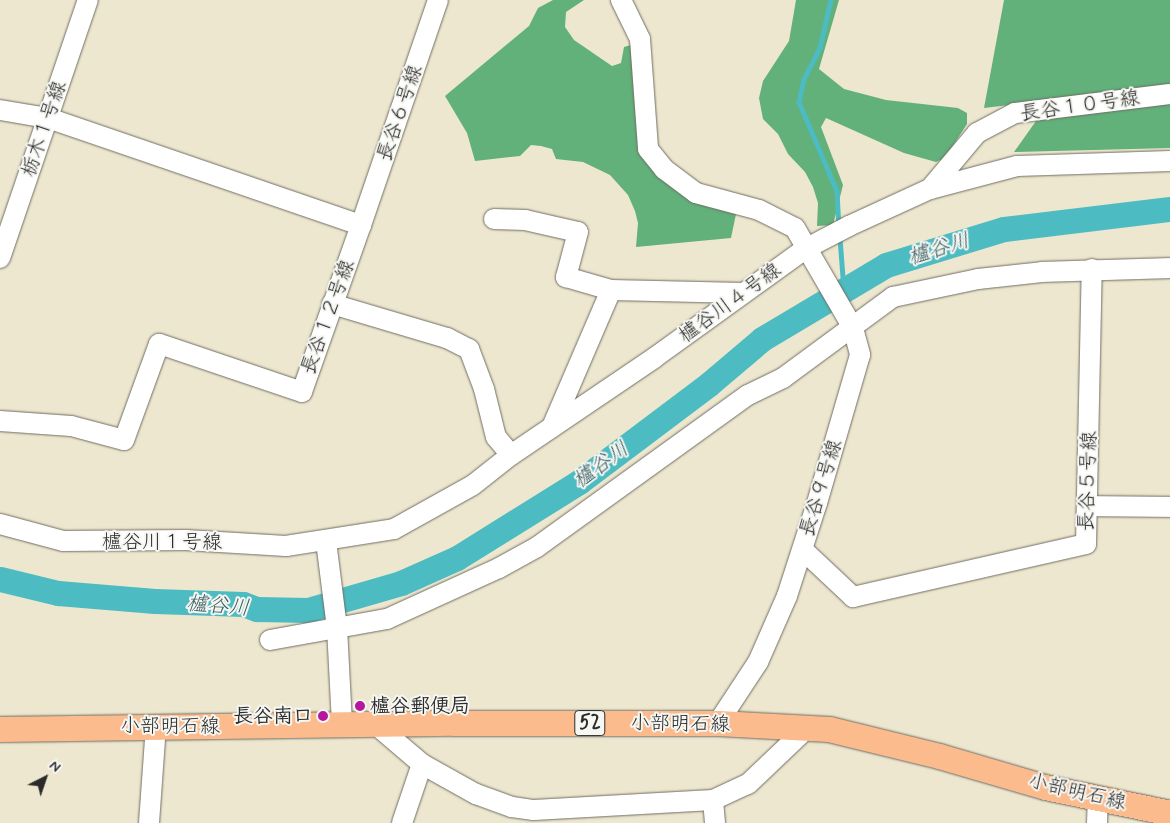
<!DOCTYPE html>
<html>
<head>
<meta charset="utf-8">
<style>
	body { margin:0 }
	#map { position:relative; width:1170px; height:823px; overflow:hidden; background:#eee7cf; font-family:Mynerve,"Klee One",sans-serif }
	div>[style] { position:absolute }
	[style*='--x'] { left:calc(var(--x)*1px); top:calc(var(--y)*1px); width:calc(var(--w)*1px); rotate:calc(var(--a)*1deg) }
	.forest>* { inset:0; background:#62b07a }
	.stream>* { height:4.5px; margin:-2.25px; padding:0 2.25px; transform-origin:2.25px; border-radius:2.25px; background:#4dbcc2 }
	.river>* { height:25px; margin:-12.5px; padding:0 12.5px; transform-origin:12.5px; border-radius:12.5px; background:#4dbcc2 }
	.roads { filter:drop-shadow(0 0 1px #6f6d64) drop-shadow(0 0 1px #6f6d64) }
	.minor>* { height:20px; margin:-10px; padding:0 10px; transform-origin:10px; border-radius:10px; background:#fff }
	.major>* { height:25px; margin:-12.5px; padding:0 12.5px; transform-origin:12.5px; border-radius:12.5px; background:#fbbb8c }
	.dots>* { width:14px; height:14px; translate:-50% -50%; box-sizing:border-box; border:2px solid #f6f6f2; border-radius:50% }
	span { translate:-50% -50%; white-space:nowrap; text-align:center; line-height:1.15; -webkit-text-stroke:4px #f6f6f2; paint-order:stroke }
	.shield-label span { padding:1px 4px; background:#f6f6f2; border:1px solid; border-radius:4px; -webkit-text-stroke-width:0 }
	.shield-label { font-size:19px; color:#2b2b2b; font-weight:700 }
	.street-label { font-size:20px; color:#2b2b2b }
	.poi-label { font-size:20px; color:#2b2b2b; font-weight:700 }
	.left { translate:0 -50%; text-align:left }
	.right { translate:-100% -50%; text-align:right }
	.water-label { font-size:21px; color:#375e60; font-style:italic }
	.north { position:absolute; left:20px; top:753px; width:50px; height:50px; -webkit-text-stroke:4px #f6f6f2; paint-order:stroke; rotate:41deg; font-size:14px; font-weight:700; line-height:20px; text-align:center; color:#2b2b2b }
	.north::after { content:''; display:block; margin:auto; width:18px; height:22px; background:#2b2b2b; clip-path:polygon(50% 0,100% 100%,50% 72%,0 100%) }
</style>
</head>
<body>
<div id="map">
	<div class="forest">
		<div style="clip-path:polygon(553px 0,584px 0,566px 12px,565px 27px,574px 40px,612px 66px,621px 63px,624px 47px,638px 43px,643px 144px,736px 214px,731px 238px,636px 247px,638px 223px,635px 211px,628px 195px,610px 175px,583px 162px,556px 159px,552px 149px,541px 146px,531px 145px,520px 156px,475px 161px,467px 133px,445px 96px,529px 26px,538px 8px)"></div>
		<div style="clip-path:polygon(796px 0,839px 0,819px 69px,844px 89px,886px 100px,958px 108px,967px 113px,967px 124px,945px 158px,936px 162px,904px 153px,826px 118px,821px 127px,843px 185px,833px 225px,817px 226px,818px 203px,813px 187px,805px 172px,788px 154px,778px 134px,763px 119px,759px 98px,763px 81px,789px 41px)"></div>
		<div style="clip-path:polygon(1004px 0,1170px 0,1170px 148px,1014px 152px,1036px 121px,1036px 102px,984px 108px)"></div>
	</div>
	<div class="stream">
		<div style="--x:831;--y:0;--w:49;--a:102.9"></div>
		<div style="--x:820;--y:48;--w:35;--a:117"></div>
		<div style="--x:804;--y:79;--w:24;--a:102"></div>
		<div style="--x:799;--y:102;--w:97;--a:66.9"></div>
		<div style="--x:837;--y:191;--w:34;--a:87"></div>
		<div style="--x:840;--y:238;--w:52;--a:85.6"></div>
	</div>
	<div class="river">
		<div style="--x:0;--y:579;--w:60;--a:13.6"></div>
		<div style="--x:58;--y:593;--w:97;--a:4.7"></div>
		<div style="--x:155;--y:601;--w:88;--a:2"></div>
		<div style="--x:243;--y:604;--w:15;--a:20"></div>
		<div style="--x:257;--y:609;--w:51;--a:1.1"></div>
		<div style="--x:308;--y:610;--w:97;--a:-16.2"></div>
		<div style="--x:401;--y:583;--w:61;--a:-24.1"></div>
		<div style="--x:457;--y:558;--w:144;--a:-31.9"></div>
		<div style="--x:579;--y:482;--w:163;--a:-37"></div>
		<div style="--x:709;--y:384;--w:70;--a:-40.3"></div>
		<div style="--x:762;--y:339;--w:144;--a:-30.8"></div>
		<div style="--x:886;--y:265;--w:123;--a:-17"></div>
		<div style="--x:1004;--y:229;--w:167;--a:-6.9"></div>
	</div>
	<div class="roads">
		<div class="minor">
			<div style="--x:621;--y:0;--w:43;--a:64"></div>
			<div style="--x:640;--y:39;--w:110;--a:85.8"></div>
			<div style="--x:648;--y:149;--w:26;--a:51"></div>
			<div style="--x:664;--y:169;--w:40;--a:37"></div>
			<div style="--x:696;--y:193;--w:65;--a:15.1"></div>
			<div style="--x:759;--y:210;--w:40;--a:26.6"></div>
			<div style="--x:795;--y:228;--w:116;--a:59.9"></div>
			<div style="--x:853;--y:328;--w:28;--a:75"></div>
			<div style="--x:860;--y:355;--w:154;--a:106.2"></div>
			<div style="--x:817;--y:503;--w:98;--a:107.9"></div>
			<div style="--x:787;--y:596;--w:72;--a:113.7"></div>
			<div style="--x:758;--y:662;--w:73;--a:123.3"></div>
			<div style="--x:0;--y:110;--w:49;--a:9.5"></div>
			<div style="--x:48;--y:118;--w:331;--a:18.9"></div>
			<div style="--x:361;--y:225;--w:177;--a:109.5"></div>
			<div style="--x:302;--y:392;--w:151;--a:-161.4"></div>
			<div style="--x:159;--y:344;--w:102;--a:110"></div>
			<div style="--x:124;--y:440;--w:55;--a:-165.2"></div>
			<div style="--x:71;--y:426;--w:71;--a:-176"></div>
			<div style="--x:930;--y:189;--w:73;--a:-50"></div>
			<div style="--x:977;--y:133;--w:43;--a:-27.8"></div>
			<div style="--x:1015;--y:113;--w:156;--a:-7"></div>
			<div style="--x:494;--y:219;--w:31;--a:2"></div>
			<div style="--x:525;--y:220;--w:54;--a:12.8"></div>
			<div style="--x:578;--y:232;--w:47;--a:104.9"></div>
			<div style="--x:566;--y:277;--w:47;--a:16.1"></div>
			<div style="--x:611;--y:290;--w:132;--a:1.3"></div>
			<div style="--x:361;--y:225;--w:238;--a:-71.1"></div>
			<div style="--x:0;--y:258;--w:273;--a:-71.2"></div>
			<div style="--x:332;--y:304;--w:120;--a:16.5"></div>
			<div style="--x:447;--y:338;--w:25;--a:27"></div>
			<div style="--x:469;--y:349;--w:43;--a:69.4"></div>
			<div style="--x:484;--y:389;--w:49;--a:76"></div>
			<div style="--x:496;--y:437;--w:23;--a:50"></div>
			<div style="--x:552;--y:427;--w:149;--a:-66.7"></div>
			<div style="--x:1088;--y:506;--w:82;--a:0.7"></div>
			<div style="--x:0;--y:524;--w:65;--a:15.1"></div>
			<div style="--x:63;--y:541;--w:123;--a:-0.5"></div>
			<div style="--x:186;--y:540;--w:100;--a:3.4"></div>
			<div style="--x:286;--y:546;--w:109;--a:-8.9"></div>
			<div style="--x:394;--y:529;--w:90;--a:-29.1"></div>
			<div style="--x:473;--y:485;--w:48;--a:-38.3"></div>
			<div style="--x:511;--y:455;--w:173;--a:-34.1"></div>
			<div style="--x:654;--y:358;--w:186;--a:-35.8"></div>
			<div style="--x:805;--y:249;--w:50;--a:-27.6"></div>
			<div style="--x:849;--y:226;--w:89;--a:-24.6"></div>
			<div style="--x:930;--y:189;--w:90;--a:-14.8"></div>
			<div style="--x:1017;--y:166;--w:153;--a:-1.9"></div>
			<div style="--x:326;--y:541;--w:88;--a:82.8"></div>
			<div style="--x:337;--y:628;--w:96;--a:87"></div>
			<div style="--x:803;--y:550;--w:69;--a:43.2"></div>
			<div style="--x:853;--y:597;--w:239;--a:-12.8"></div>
			<div style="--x:1086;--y:544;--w:275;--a:-88.8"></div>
			<div style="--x:270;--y:640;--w:119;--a:-10.2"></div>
			<div style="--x:387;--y:619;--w:123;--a:-24.5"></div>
			<div style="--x:499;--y:568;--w:43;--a:-28.9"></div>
			<div style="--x:537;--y:547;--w:260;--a:-35.8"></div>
			<div style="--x:748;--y:395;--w:39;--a:-26"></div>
			<div style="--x:783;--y:378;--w:137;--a:-36.4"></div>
			<div style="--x:893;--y:297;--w:87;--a:-12"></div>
			<div style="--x:978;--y:279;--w:64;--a:-6.2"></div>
			<div style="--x:1042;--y:272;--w:128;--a:-1.8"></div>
			<div style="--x:375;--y:724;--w:62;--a:40.4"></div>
			<div style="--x:422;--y:764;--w:62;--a:29.1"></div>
			<div style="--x:476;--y:794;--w:38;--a:20"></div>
			<div style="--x:512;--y:807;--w:22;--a:8"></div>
			<div style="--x:534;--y:810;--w:179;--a:-3.2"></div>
			<div style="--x:713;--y:800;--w:23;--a:85"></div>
			<div style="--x:713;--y:800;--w:38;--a:-25"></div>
			<div style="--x:748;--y:784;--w:81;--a:-43.5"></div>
			<div style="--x:149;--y:823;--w:97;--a:-85.9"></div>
			<div style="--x:402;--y:823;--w:62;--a:-71.3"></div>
			<div style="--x:1097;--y:823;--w:25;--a:-88"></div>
		</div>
		<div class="major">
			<div style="--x:0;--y:729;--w:454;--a:-0.8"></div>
			<div style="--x:454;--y:723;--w:264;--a:0"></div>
			<div style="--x:718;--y:723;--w:111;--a:3.1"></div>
			<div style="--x:829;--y:729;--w:113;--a:13.8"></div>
			<div style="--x:939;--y:756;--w:110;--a:16.3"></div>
			<div style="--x:1045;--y:787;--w:128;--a:11.7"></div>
		</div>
	</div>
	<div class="dots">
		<div style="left:360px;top:706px;background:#b5179e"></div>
		<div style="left:323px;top:716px;background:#b5179e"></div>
	</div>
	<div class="shield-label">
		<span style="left:590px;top:723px">52</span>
	</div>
	<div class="street-label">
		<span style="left:1080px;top:106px;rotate:-8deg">長谷１０号線</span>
		<span style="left:400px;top:113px;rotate:-71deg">長谷６号線</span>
		<span style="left:44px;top:129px;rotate:-71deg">栃木１号線</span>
		<span style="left:730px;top:303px;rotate:-36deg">櫨谷川４号線</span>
		<span style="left:328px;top:317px;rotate:-70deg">長谷１２号線</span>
		<span style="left:1088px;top:481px;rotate:-88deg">長谷５号線</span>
		<span style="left:821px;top:488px;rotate:-73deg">長谷９号線</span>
		<span style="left:162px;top:542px">櫨谷川１号線</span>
		<span style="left:680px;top:724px;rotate:1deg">小部明石線</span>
		<span style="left:170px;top:726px">小部明石線</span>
		<span style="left:1077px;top:792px;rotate:13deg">小部明石線</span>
	</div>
	<div class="poi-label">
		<span class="left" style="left:370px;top:706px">櫨谷郵便局</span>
		<span class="right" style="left:313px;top:716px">長谷南口</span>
	</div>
	<div class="water-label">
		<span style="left:939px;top:249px;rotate:-17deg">櫨谷川</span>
		<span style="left:601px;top:465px;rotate:-36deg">櫨谷川</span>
		<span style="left:218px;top:606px;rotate:5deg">櫨谷川</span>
	</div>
	<div class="north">N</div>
</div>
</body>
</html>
